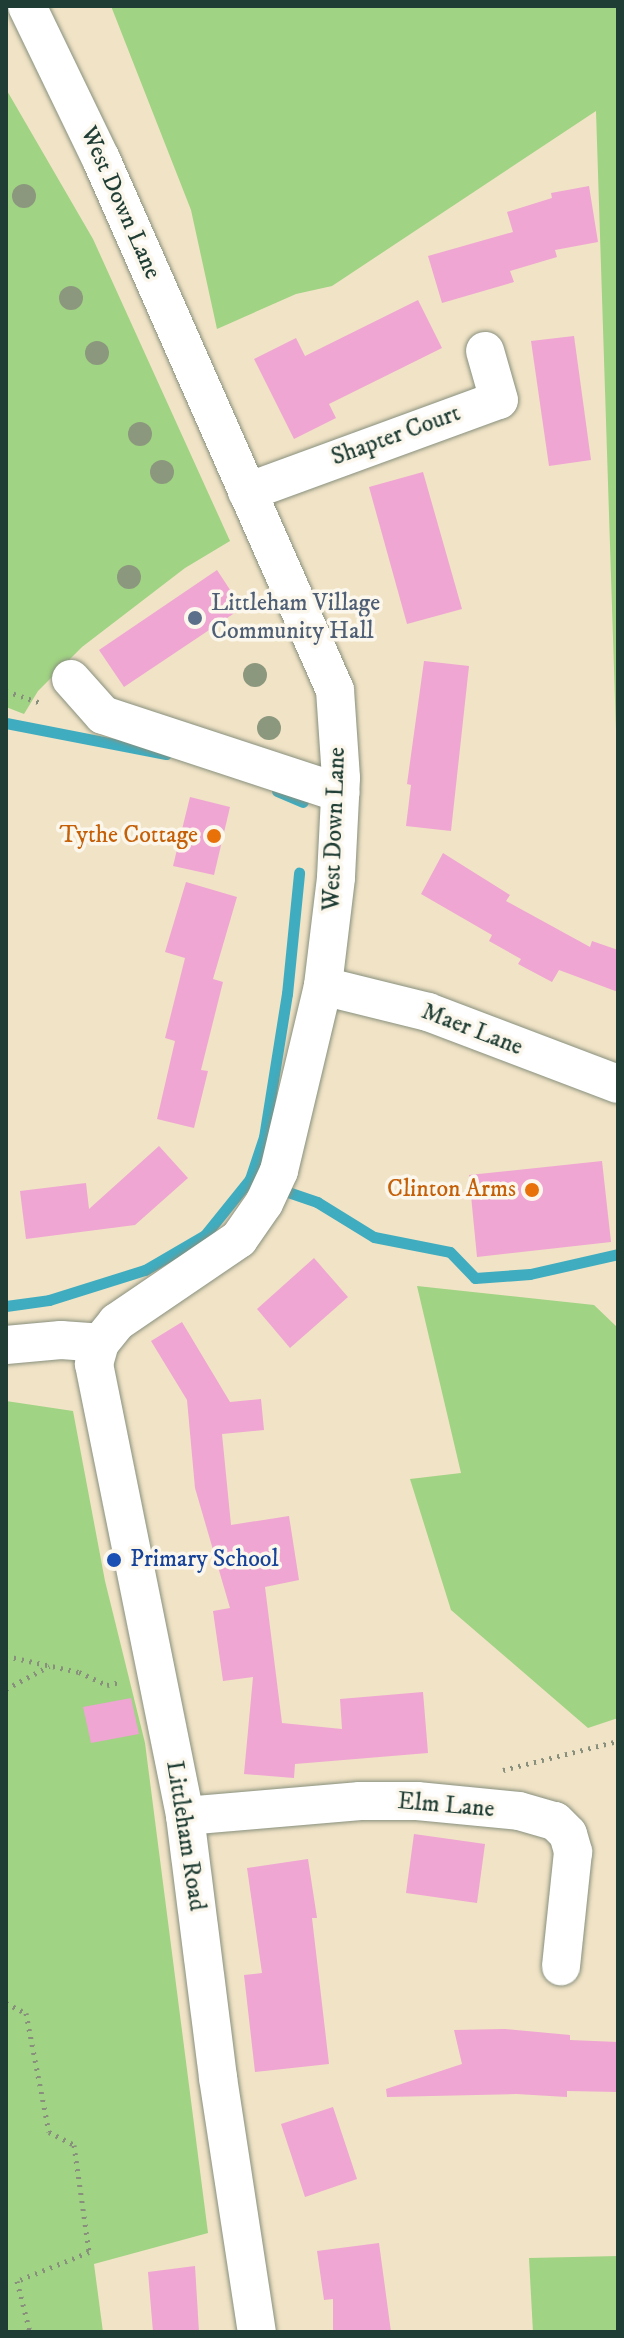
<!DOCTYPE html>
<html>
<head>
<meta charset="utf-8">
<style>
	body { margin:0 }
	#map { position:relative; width:624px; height:2338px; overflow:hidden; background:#f1e3c6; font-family:"IM FELL DW Pica",serif }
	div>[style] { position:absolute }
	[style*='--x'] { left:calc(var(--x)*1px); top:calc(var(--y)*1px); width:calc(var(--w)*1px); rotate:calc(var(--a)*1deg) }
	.green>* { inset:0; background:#a0d383 }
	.stream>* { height:11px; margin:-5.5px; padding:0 5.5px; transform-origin:5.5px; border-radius:5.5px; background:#40acbf }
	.building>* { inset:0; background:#efa6d2 }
	.path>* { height:5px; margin-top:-2.5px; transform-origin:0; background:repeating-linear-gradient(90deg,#88907d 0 2px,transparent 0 8px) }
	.roads { filter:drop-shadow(0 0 2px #88907d) drop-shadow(0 0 2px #88907d) }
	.minor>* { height:38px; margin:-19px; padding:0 19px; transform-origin:19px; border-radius:19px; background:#fff }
	.trees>* { width:24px; height:24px; margin:-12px; border-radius:50%; background:#8c987e }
	.dots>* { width:22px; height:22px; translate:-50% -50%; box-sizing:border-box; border:4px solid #fbf7ec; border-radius:50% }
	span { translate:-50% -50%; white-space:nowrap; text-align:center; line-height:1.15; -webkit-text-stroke:7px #fbf7ec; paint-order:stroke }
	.street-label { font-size:24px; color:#1f3d34 }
	.service-label { font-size:24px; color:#4e5e75 }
	.left { translate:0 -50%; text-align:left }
	.food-label { font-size:24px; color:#c56008 }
	.right { translate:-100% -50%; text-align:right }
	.transit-label { font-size:24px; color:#164399 }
	.frame { position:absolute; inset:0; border:8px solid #1f3d34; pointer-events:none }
</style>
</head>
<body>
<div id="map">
	<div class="green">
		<div style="clip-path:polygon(111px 6px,618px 6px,618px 793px,596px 111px,332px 286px,296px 294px,217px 329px,191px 210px)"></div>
		<div style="clip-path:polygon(6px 89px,93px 239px,230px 541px,185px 568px,82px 647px,38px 691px,24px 714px,6px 707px)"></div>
		<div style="clip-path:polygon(417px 1286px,594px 1305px,618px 1328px,618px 1718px,588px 1728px,451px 1610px,410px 1479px,461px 1473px)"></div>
		<div style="clip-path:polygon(6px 1401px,73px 1411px,105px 1581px,145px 1743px,208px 2233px,94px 2264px,103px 2332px,6px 2332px)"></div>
		<div style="clip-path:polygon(618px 2256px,618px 2332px,533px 2332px,529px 2258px)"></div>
	</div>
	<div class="stream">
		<div style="--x:6;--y:723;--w:163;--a:11"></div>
		<div style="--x:277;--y:791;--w:28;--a:23"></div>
		<div style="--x:250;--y:1179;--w:44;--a:-71.6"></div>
		<div style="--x:264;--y:1137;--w:145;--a:-80.9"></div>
		<div style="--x:287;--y:994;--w:122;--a:-84.3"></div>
		<div style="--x:6;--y:1306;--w:43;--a:-7.9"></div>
		<div style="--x:49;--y:1300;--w:101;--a:-17.4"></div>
		<div style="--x:145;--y:1270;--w:69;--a:-30.3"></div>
		<div style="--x:205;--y:1235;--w:72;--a:-51.2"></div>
		<div style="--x:250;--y:1179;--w:71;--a:18.9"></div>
		<div style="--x:317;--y:1202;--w:67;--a:31.6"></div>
		<div style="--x:374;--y:1237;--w:77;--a:11.2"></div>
		<div style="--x:450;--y:1252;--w:36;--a:46"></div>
		<div style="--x:475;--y:1278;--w:55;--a:-4.2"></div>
		<div style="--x:530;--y:1274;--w:90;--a:-12.8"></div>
	</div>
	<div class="building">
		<div style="clip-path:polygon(589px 186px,598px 242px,555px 250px,557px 257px,510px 271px,514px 282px,442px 303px,428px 256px,513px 232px,507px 212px,552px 198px,551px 193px)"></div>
		<div style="clip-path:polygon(418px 300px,442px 348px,329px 404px,336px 418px,294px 439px,254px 359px,296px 338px,305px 356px)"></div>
		<div style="clip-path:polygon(574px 336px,591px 460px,549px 466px,531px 341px)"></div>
		<div style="clip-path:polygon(423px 472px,462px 609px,407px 624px,369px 487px)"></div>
		<div style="clip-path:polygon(217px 570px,242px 608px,124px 687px,99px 650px)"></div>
		<div style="clip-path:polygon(424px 661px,469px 666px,451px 831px,406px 826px,411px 785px,407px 784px)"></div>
		<div style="clip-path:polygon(190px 797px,230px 807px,214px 875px,173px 866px)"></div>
		<div style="clip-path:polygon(443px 853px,510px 895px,506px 901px,590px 947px,592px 941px,618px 950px,618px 992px,559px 970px,552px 982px,518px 964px,521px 959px,489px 941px,492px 935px,421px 894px)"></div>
		<div style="clip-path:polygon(186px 882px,237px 897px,213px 979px,223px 982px,201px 1070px,208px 1071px,194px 1128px,157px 1119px,175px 1041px,165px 1038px,185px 958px,165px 952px)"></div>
		<div style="clip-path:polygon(159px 1146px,188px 1178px,135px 1225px,26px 1239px,20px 1191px,86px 1183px,89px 1209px)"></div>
		<div style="clip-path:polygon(602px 1161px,611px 1242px,477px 1257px,469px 1175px)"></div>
		<div style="clip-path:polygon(314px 1258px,348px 1297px,290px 1348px,257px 1309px)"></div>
		<div style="clip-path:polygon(182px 1322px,230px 1402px,261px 1399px,264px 1430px,222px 1434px,231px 1525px,289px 1516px,299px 1580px,265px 1587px,282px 1723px,342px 1729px,340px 1699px,423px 1692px,428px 1753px,295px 1764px,294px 1778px,244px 1774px,253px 1677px,223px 1681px,213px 1611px,230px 1608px,195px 1488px,187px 1400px,151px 1341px)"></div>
		<div style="clip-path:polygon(131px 1698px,139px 1734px,91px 1743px,83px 1707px)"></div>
		<div style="clip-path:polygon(414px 1834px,485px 1844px,477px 1903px,406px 1893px)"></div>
		<div style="clip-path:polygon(308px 1859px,317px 1918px,312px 1918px,329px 2064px,255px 2072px,244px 1975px,262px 1973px,247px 1868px)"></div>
		<div style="clip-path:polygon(505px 2029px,570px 2035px,570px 2040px,618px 2042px,618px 2092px,567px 2091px,567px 2097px,516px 2094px,387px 2097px,386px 2089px,462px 2064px,454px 2030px)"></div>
		<div style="clip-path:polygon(333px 2107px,357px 2179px,305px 2197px,281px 2124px)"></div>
		<div style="clip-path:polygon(379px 2243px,391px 2332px,333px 2332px,333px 2299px,324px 2300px,317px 2251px)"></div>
		<div style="clip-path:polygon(195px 2266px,199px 2332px,153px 2332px,148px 2272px)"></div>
	</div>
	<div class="path">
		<div style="--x:6;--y:691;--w:39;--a:19"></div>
		<div style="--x:6;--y:1656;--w:75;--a:12.4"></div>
		<div style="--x:79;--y:1672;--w:31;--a:25"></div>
		<div style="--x:107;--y:1685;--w:13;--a:-13"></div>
		<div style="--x:6;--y:1689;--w:49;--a:-28.1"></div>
		<div style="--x:503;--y:1770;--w:119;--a:-14.2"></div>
		<div style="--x:6;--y:2003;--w:22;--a:27"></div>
		<div style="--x:26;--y:2013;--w:121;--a:79.1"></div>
		<div style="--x:49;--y:2132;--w:28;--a:27"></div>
		<div style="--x:74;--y:2145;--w:108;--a:82"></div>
		<div style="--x:89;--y:2252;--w:78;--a:158.1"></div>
		<div style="--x:17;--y:2281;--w:53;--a:75.7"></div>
	</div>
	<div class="roads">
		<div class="minor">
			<div style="--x:27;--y:6;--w:170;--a:64.2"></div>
			<div style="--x:101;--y:159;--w:580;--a:66.22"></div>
			<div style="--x:335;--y:690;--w:88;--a:86.1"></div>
			<div style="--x:341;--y:778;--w:100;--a:92.9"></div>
			<div style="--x:336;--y:878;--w:109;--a:96.9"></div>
			<div style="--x:323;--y:986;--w:190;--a:103.4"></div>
			<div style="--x:279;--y:1171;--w:35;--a:115"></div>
			<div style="--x:264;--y:1203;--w:44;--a:124.8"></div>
			<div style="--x:239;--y:1239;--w:148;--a:145.8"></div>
			<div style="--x:117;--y:1322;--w:27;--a:129"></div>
			<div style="--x:100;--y:1343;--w:22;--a:106"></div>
			<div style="--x:94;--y:1364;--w:461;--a:78.6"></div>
			<div style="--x:185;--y:1816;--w:264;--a:82.8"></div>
			<div style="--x:218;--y:2078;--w:257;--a:81.3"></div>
			<div style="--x:247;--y:492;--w:268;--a:-20.1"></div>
			<div style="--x:499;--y:400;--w:51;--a:-105.9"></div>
			<div style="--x:71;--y:679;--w:48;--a:48.4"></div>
			<div style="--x:103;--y:715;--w:250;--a:18.2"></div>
			<div style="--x:323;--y:986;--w:108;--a:13.9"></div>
			<div style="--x:428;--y:1012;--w:203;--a:20.8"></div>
			<div style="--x:6;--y:1345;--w:55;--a:-5.2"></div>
			<div style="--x:61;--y:1340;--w:39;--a:4"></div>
			<div style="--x:185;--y:1816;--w:176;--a:-4.9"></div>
			<div style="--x:360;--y:1801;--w:57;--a:0"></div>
			<div style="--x:417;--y:1801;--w:102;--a:5.6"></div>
			<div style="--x:519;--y:1811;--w:37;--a:16"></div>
			<div style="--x:555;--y:1821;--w:18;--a:45"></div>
			<div style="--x:568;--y:1834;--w:19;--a:74"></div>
			<div style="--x:573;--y:1852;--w:115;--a:96"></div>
		</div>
	</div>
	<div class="trees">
		<div style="left:24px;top:196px"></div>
		<div style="left:71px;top:298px"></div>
		<div style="left:97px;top:353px"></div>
		<div style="left:140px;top:434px"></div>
		<div style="left:162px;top:472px"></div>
		<div style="left:129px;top:577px"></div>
		<div style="left:255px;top:675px"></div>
		<div style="left:269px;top:728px"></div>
	</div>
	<div class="dots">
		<div style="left:195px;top:618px;background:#5c6f8a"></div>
		<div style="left:214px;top:836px;background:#e8710a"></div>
		<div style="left:532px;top:1190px;background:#e8710a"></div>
		<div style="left:114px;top:1560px;background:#1a4fb4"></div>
	</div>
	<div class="street-label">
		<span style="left:120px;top:203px;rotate:66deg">West Down Lane</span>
		<span style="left:396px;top:436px;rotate:-20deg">Shapter Court</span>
		<span style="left:335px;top:829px;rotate:-88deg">West Down Lane</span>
		<span style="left:472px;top:1030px;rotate:21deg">Maer Lane</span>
		<span style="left:446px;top:1806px;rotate:5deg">Elm Lane</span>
		<span style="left:185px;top:1836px;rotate:81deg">Littleham Road</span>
	</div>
	<div class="service-label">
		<span class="left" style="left:211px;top:618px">Littleham Village<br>Community Hall</span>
	</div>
	<div class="food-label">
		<span class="right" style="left:198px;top:836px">Tythe Cottage</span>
		<span class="right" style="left:516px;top:1190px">Clinton Arms</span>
	</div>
	<div class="transit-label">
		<span class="left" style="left:130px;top:1560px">Primary School</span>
	</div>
	<div class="frame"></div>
</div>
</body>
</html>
